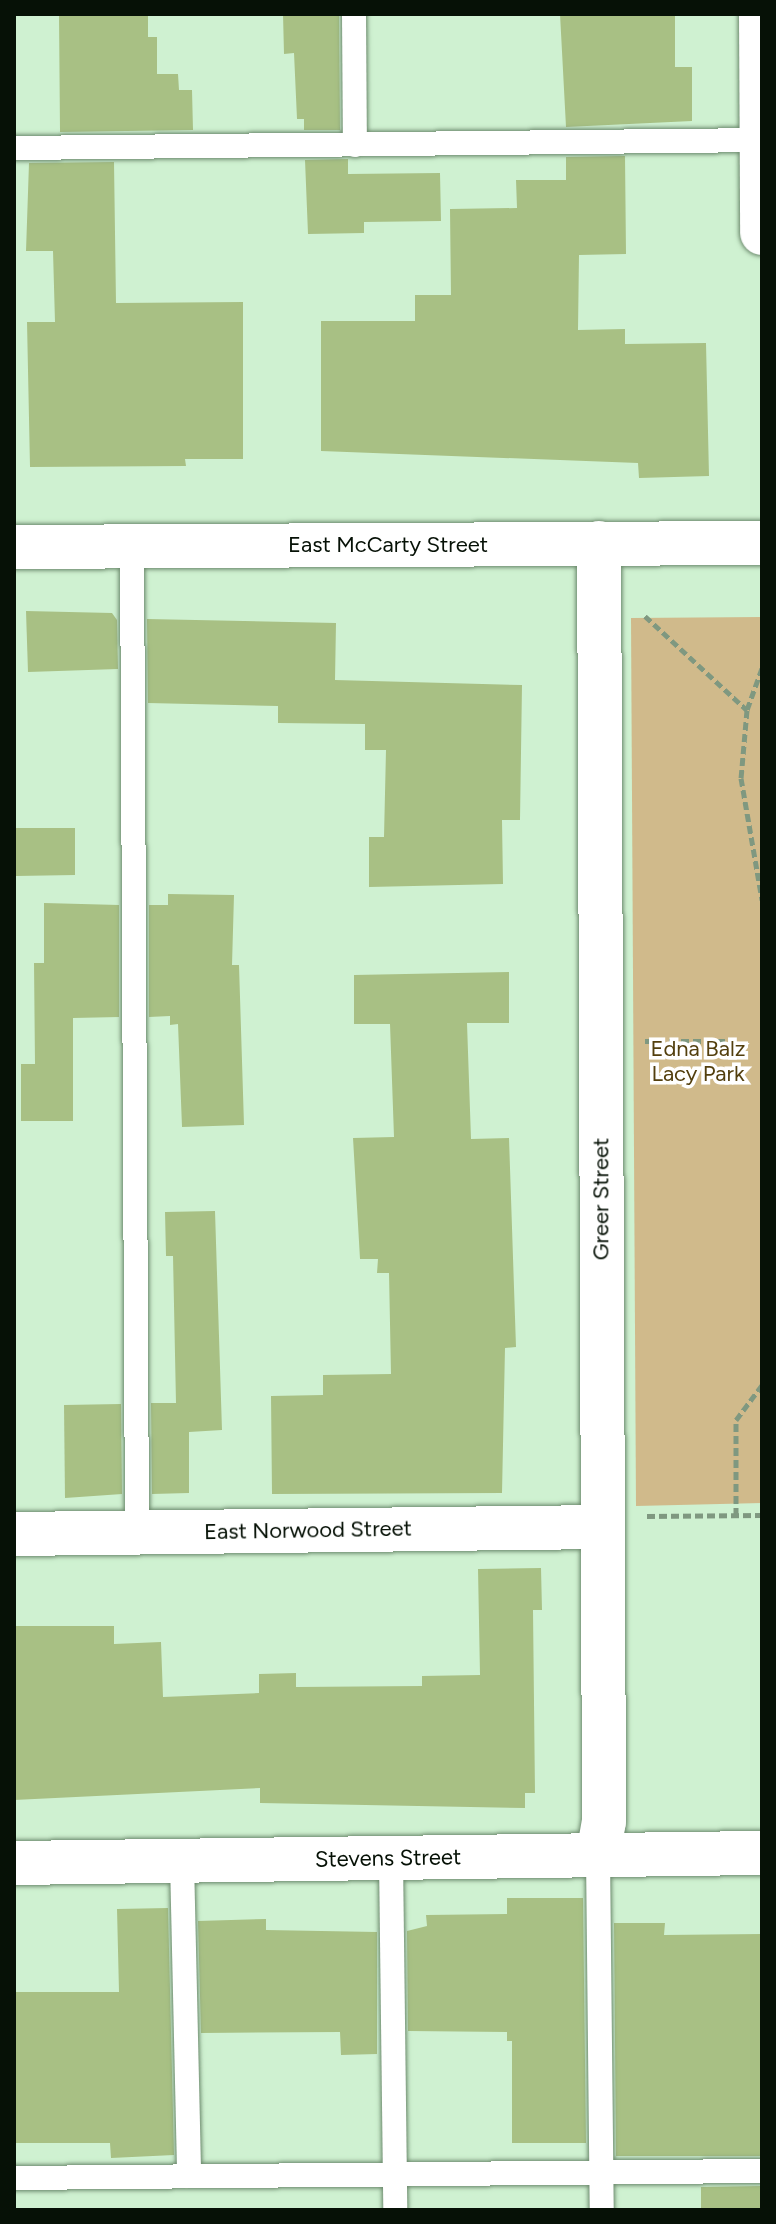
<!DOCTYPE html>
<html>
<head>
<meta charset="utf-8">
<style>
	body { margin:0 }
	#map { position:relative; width:776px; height:2224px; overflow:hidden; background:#cff1d1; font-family:Figtree,sans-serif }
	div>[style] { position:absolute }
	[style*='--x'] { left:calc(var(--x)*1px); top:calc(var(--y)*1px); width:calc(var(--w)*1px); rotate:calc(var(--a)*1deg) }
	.green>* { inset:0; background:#d0ba8b }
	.building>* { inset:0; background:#a8c084 }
	.path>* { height:5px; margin-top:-2.5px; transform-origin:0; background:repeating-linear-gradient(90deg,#7f9880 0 8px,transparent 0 12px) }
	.roads { filter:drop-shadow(0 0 2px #6d8b6e) drop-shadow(0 0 2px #6d8b6e) }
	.service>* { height:24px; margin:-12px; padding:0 12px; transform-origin:12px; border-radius:12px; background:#fff }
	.minor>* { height:44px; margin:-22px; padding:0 22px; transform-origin:22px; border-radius:22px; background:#fff }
	.secondary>* { height:44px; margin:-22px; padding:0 22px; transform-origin:22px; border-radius:22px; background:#fff }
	span { translate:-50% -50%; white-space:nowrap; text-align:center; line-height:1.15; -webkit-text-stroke:7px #fff; paint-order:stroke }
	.street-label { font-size:22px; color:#061106 }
	.park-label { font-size:22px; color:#533f0e }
	.frame { position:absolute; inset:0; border:16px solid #061106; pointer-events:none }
</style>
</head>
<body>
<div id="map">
	<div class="green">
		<div style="clip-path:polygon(762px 617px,762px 1503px,636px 1506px,631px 618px)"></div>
	</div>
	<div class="building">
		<div style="clip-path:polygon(59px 14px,148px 14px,148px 37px,157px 37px,157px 74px,178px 74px,179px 90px,192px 90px,193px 130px,60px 132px)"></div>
		<div style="clip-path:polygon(283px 14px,339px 14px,340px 130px,304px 130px,304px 119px,297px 119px,294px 53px,284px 54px)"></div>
		<div style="clip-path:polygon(560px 14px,675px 14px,675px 67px,692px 67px,692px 121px,566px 127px)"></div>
		<div style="clip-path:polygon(625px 156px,626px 254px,579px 255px,578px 330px,625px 329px,625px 344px,706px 343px,709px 476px,639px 478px,638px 463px,321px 451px,321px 321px,415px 321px,415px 295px,451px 295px,450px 209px,517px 208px,516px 180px,566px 180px,566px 157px)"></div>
		<div style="clip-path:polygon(348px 159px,348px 174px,440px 173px,441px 221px,364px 222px,364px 233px,308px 234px,305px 160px)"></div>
		<div style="clip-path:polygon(114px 162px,116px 303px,243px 302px,243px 459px,185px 459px,186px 466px,30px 467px,27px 322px,55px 322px,53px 251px,26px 251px,29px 163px)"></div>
		<div style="clip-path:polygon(26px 611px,112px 613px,117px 620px,118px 669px,28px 672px)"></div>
		<div style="clip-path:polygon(147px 619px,336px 623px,335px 680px,522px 685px,520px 820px,502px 820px,503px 884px,369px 887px,369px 837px,384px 837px,386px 750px,365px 750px,365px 724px,278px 723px,278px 706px,148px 703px)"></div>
		<div style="clip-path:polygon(16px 828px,75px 828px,75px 875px,16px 876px)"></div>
		<div style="clip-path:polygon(168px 894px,234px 895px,232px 965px,239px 965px,244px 1125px,182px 1127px,178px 1024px,170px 1025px,170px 1016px,149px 1017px,149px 905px,168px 905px)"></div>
		<div style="clip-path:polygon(44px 903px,119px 905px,119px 1017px,73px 1018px,73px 1121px,21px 1121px,21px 1064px,35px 1064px,34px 963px,44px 963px)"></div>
		<div style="clip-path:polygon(509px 972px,509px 1023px,467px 1023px,471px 1139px,509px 1138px,516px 1347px,505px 1348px,502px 1493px,272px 1494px,271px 1396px,323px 1395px,323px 1375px,391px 1374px,389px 1273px,377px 1273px,378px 1259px,360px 1259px,353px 1138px,394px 1137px,390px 1024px,354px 1024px,354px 975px)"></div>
		<div style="clip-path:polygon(215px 1211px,222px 1430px,189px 1432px,189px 1493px,152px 1494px,151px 1403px,176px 1403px,173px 1256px,166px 1256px,165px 1212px)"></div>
		<div style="clip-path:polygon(121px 1404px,122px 1494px,65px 1498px,64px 1405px)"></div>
		<div style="clip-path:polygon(541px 1568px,542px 1610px,533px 1610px,535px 1793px,525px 1793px,525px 1808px,260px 1803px,260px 1788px,14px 1800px,14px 1626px,114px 1626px,114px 1644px,161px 1642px,163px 1697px,259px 1693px,259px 1674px,296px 1673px,296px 1687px,422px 1686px,422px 1676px,480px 1675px,478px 1569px)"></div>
		<div style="clip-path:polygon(507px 1898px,583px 1898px,586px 2143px,512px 2143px,512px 2041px,507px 2041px,507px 2032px,408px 2031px,407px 1931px,427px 1926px,426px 1915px,507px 1914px)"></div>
		<div style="clip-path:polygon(168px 1908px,174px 2155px,111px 2158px,110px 2143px,14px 2143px,14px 1992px,119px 1992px,117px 1909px)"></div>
		<div style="clip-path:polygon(266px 1919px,266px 1930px,377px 1932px,377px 2054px,341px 2055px,340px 2032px,201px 2033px,198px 1921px)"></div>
		<div style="clip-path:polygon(614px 1923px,665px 1923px,664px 1935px,762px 1934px,762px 2156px,616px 2156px)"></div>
		<div style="clip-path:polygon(762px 2186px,762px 2210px,701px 2210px,701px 2187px)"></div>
	</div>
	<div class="path">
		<div style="--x:645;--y:616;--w:139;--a:42.7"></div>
		<div style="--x:762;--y:668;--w:45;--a:109.7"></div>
		<div style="--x:747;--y:710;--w:68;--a:95"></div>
		<div style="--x:741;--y:778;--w:124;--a:80.2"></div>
		<div style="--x:645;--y:1041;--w:91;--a:0"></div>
		<div style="--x:736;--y:1515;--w:95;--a:-90"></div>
		<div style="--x:736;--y:1420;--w:44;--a:-53.4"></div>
		<div style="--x:647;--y:1516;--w:115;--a:-0.5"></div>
	</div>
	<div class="roads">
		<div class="service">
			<div style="--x:354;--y:14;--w:131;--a:89.6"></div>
			<div style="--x:14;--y:148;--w:748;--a:-0.61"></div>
			<div style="--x:132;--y:546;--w:986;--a:89.71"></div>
			<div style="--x:598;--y:1855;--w:355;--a:89.4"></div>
			<div style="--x:391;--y:1858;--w:352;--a:89.3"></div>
			<div style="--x:182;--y:1861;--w:315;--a:88.7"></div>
			<div style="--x:14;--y:2178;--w:748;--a:-0.54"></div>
		</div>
		<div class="minor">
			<div style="--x:761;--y:14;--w:219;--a:89.7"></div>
			<div style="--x:14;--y:1534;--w:589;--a:-0.68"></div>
			<div style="--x:598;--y:1855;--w:34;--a:-80"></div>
			<div style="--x:604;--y:1822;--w:1279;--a:-90.22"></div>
			<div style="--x:14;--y:1863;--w:748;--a:-0.77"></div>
		</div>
		<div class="secondary">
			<div style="--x:14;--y:547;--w:748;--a:-0.31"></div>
		</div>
	</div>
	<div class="street-label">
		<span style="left:388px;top:545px">East McCarty Street</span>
		<span style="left:601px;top:1199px;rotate:-90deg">Greer Street</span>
		<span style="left:308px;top:1530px;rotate:-1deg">East Norwood Street</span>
		<span style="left:388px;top:1858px;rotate:-1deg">Stevens Street</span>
	</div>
	<div class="park-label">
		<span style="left:698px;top:1061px">Edna Balz<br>Lacy Park</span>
	</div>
	<div class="frame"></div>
</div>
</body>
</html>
